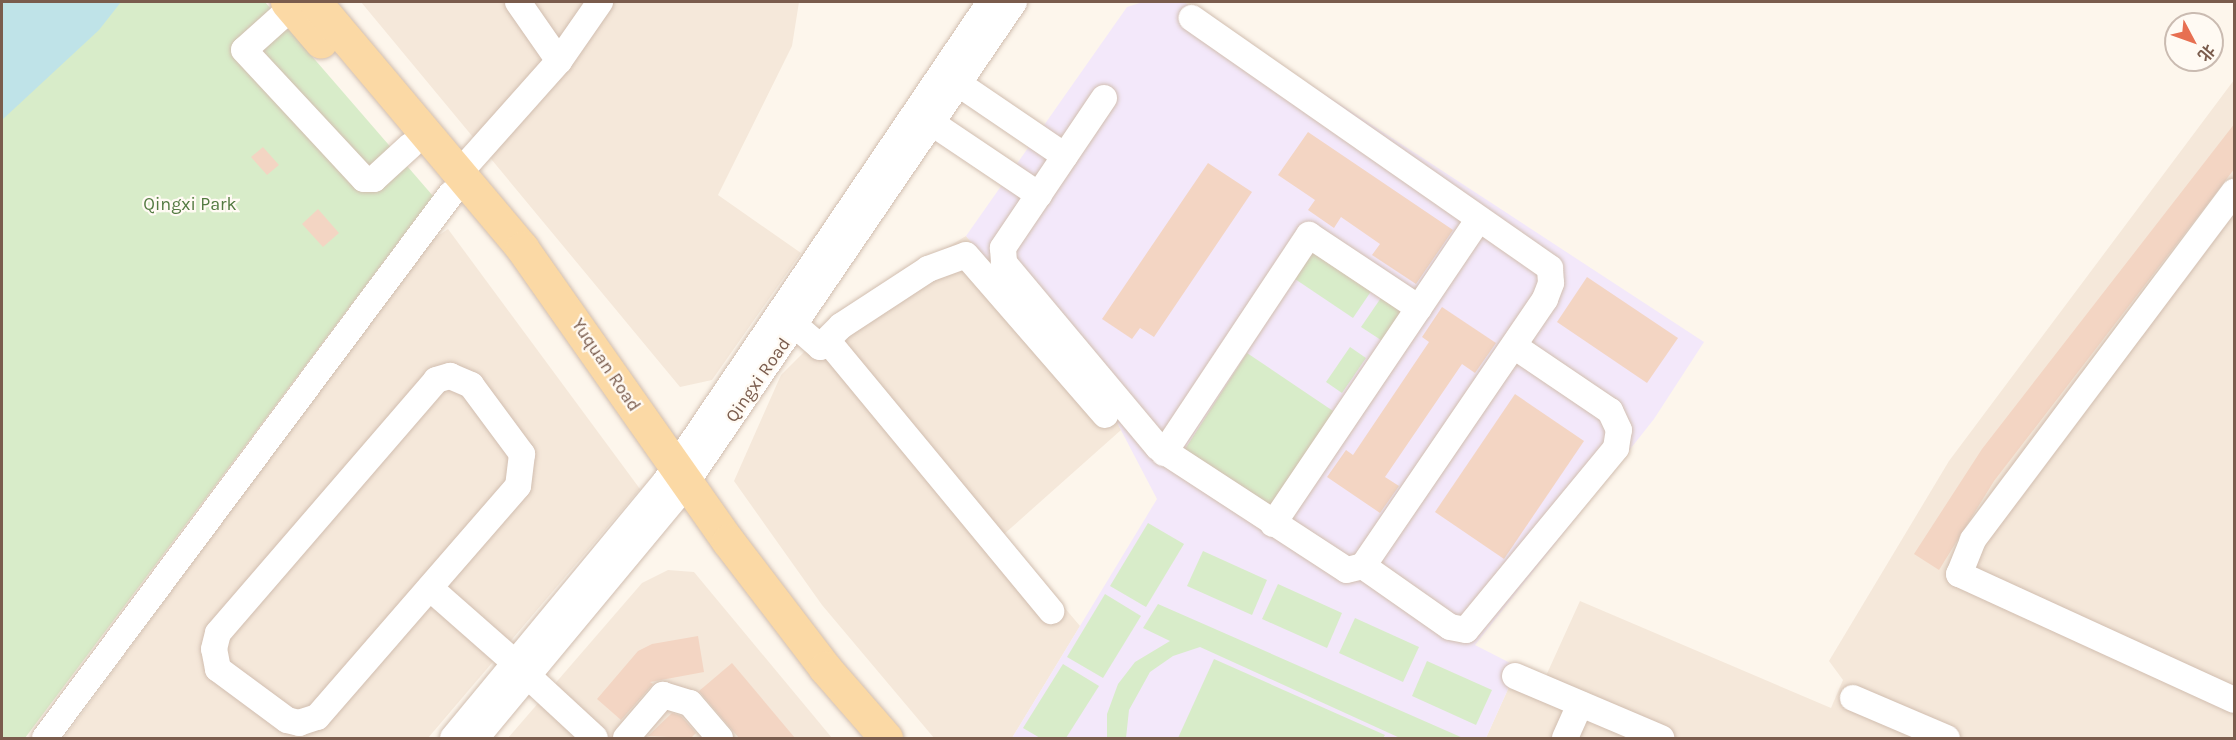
<!DOCTYPE html>
<html>
<head>
<meta charset="utf-8">
<style>
	body { margin:0 }
	#map { position:relative; width:2236px; height:740px; overflow:hidden; background:#fdf6ec; font-family:Karla,"Noto Sans SC",sans-serif }
	div>[style] { position:absolute }
	[style*='--x'] { left:calc(var(--x)*1px); top:calc(var(--y)*1px); width:calc(var(--w)*1px); rotate:calc(var(--a)*1deg) }
	.residential>* { inset:0; background:#f5e8da }
	.education>* { inset:0; background:#f3e8fa }
	.green>* { inset:0; background:#d8ecc9 }
	.water>* { inset:0; background:#bfe3e8 }
	.building>* { inset:0; background:#f3d5c3 }
	.roads { filter:drop-shadow(0 0 2px #d1beb0) drop-shadow(0 0 2px #d1beb0) }
	.minor>* { height:26px; margin:-13px; padding:0 13px; transform-origin:13px; border-radius:13px; background:#fff }
	.major>* { height:33px; margin:-16.5px; padding:0 16.5px; transform-origin:16.5px; border-radius:16.5px; background:#fbd9a5 }
	span { translate:-50% -50%; white-space:nowrap; text-align:center; line-height:1.15; -webkit-text-stroke:4.5px #fffaf3; paint-order:stroke }
	.park-label { font-size:18px; color:#537a41 }
	.street-label { font-size:18px; color:#7a5c4d }
	.frame { position:absolute; inset:0; border:3px solid #7a5c4d; pointer-events:none }
	.north { position:absolute; left:2164px; top:12px; width:60px; height:60px; box-sizing:border-box; background:#fffaf3; border:2px solid #cabbb1; border-radius:50%; rotate:131deg; font-size:16px; font-weight:700; line-height:24px; text-align:center; color:#7a5c4d }
	.north::after { content:''; display:block; margin:auto; width:21px; height:27px; background:#e76f51; clip-path:polygon(50% 0,100% 100%,50% 72%,0 100%) }
</style>
</head>
<body>
<div id="map">
	<div class="residential">
		<div style="clip-path:polygon(361px 2px,799px 2px,792px 46px,718px 195px,801px 253px,712px 380px,680px 387px)"></div>
		<div style="clip-path:polygon(2234px 80px,2234px 738px,1486px 738px,1518px 667px,1545px 678px,1580px 601px,1831px 708px,1843px 680px,1829px 661px,1949px 461px)"></div>
		<div style="clip-path:polygon(448px 229px,640px 489px,428px 738px,64px 738px,426px 244px)"></div>
		<div style="clip-path:polygon(966px 236px,1111px 411px,1121px 430px,1003px 535px,1080px 626px,1012px 738px,934px 738px,822px 605px,734px 481px,781px 375px,849px 307px)"></div>
		<div style="clip-path:polygon(668px 570px,694px 572px,832px 738px,508px 738px,642px 583px)"></div>
	</div>
	<div class="education">
		<div style="clip-path:polygon(1143px 2px,1184px 2px,1704px 342px,1654px 419px,1475px 645px,1518px 667px,1486px 738px,1012px 738px,1157px 499px,1111px 411px,966px 236px,1127px 7px)"></div>
	</div>
	<div class="green">
		<div style="clip-path:polygon(2px 2px,265px 2px,433px 196px,25px 738px,2px 738px)"></div>
		<div style="clip-path:polygon(1316px 248px,1374px 287px,1353px 318px,1295px 279px)"></div>
		<div style="clip-path:polygon(1385px 292px,1411px 309px,1387px 344px,1361px 327px)"></div>
		<div style="clip-path:polygon(1350px 347px,1366px 358px,1342px 393px,1326px 382px)"></div>
		<div style="clip-path:polygon(1247px 353px,1339px 415px,1274px 507px,1185px 449px)"></div>
		<div style="clip-path:polygon(1148px 523px,1184px 544px,1146px 607px,1110px 586px)"></div>
		<div style="clip-path:polygon(1203px 551px,1267px 580px,1252px 615px,1187px 586px)"></div>
		<div style="clip-path:polygon(1278px 584px,1342px 613px,1327px 648px,1262px 619px)"></div>
		<div style="clip-path:polygon(1105px 594px,1141px 616px,1103px 678px,1067px 657px)"></div>
		<div style="clip-path:polygon(1158px 604px,1463px 738px,1400px 738px,1200px 647px,1173px 656px,1150px 672px,1129px 710px,1126px 738px,1107px 738px,1107px 714px,1118px 684px,1135px 662px,1170px 641px,1143px 628px)"></div>
		<div style="clip-path:polygon(1355px 618px,1419px 647px,1403px 682px,1339px 653px)"></div>
		<div style="clip-path:polygon(1214px 659px,1385px 735px,1383px 738px,1178px 738px)"></div>
		<div style="clip-path:polygon(1427px 661px,1492px 690px,1476px 725px,1412px 696px)"></div>
		<div style="clip-path:polygon(1063px 664px,1099px 686px,1066px 738px,1040px 738px,1023px 728px)"></div>
	</div>
	<div class="water">
		<div style="clip-path:polygon(2px 2px,121px 2px,99px 30px,2px 120px)"></div>
	</div>
	<div class="building">
		<div style="clip-path:polygon(2235px 123px,2235px 168px,1994px 481px,1939px 570px,1914px 554px,1982px 449px)"></div>
		<div style="clip-path:polygon(1308px 132px,1453px 230px,1416px 284px,1372px 255px,1380px 244px,1341px 217px,1334px 228px,1308px 210px,1315px 200px,1278px 175px)"></div>
		<div style="clip-path:polygon(263px 147px,279px 165px,267px 175px,251px 157px)"></div>
		<div style="clip-path:polygon(1208px 163px,1252px 192px,1154px 337px,1140px 328px,1132px 339px,1102px 319px)"></div>
		<div style="clip-path:polygon(318px 209px,339px 233px,323px 247px,302px 224px)"></div>
		<div style="clip-path:polygon(1587px 277px,1678px 338px,1647px 383px,1557px 322px)"></div>
		<div style="clip-path:polygon(1442px 307px,1496px 343px,1475px 373px,1462px 364px,1385px 477px,1399px 486px,1380px 513px,1327px 477px,1346px 450px,1353px 455px,1429px 342px,1422px 337px)"></div>
		<div style="clip-path:polygon(1515px 394px,1584px 441px,1504px 559px,1435px 512px)"></div>
		<div style="clip-path:polygon(698px 636px,704px 672px,650px 682px,653px 684px,621px 720px,597px 699px,638px 651px,652px 644px)"></div>
		<div style="clip-path:polygon(732px 663px,795px 738px,739px 738px,699px 691px)"></div>
		<div style="clip-path:polygon(672px 713px,681px 716px,696px 733px,691px 738px,648px 736px)"></div>
	</div>
	<div class="roads">
		<div class="minor">
			<div style="--x:518;--y:2;--w:72;--a:55.2"></div>
			<div style="--x:292;--y:7;--w:64;--a:138.1"></div>
			<div style="--x:244;--y:50;--w:176;--a:47.1"></div>
			<div style="--x:364;--y:179;--w:10;--a:0"></div>
			<div style="--x:374;--y:179;--w:49;--a:-42.5"></div>
			<div style="--x:959;--y:84;--w:128;--a:34.2"></div>
			<div style="--x:1104;--y:98;--w:181;--a:124"></div>
			<div style="--x:1003;--y:248;--w:15;--a:86"></div>
			<div style="--x:1004;--y:263;--w:240;--a:50.1"></div>
			<div style="--x:1158;--y:447;--w:225;--a:33.1"></div>
			<div style="--x:1347;--y:570;--w:16;--a:-14"></div>
			<div style="--x:1363;--y:566;--w:323;--a:-55.7"></div>
			<div style="--x:1545;--y:299;--w:17;--a:-69"></div>
			<div style="--x:1551;--y:283;--w:15;--a:-94"></div>
			<div style="--x:1550;--y:268;--w:437;--a:-145.1"></div>
			<div style="--x:932;--y:123;--w:129;--a:33.9"></div>
			<div style="--x:460;--y:172;--w:149;--a:-48.3"></div>
			<div style="--x:559;--y:61;--w:72;--a:-55.2"></div>
			<div style="--x:2234;--y:192;--w:435;--a:126.9"></div>
			<div style="--x:1973;--y:540;--w:37;--a:112"></div>
			<div style="--x:1959;--y:574;--w:302;--a:24.6"></div>
			<div style="--x:796;--y:326;--w:32;--a:41"></div>
			<div style="--x:820;--y:347;--w:30;--a:-45"></div>
			<div style="--x:841;--y:326;--w:104;--a:-33.2"></div>
			<div style="--x:928;--y:269;--w:40;--a:-20.2"></div>
			<div style="--x:966;--y:255;--w:212;--a:49"></div>
			<div style="--x:827;--y:340;--w:352;--a:50.4"></div>
			<div style="--x:450;--y:376;--w:23;--a:23"></div>
			<div style="--x:471;--y:385;--w:86;--a:53.5"></div>
			<div style="--x:522;--y:454;--w:32;--a:97"></div>
			<div style="--x:518;--y:486;--w:306;--a:131"></div>
			<div style="--x:317;--y:717;--w:19;--a:162"></div>
			<div style="--x:299;--y:723;--w:12;--a:-166"></div>
			<div style="--x:287;--y:720;--w:86;--a:-143.5"></div>
			<div style="--x:218;--y:669;--w:20;--a:-101"></div>
			<div style="--x:214;--y:649;--w:16;--a:-76"></div>
			<div style="--x:218;--y:633;--w:334;--a:-49.2"></div>
			<div style="--x:436;--y:380;--w:15;--a:-16"></div>
			<div style="--x:1164;--y:453;--w:262;--a:-56.4"></div>
			<div style="--x:1309;--y:235;--w:132;--a:33.6"></div>
			<div style="--x:1273;--y:524;--w:368;--a:-56"></div>
			<div style="--x:1363;--y:566;--w:106;--a:35"></div>
			<div style="--x:1450;--y:627;--w:16;--a:11"></div>
			<div style="--x:1466;--y:630;--w:236;--a:-50.5"></div>
			<div style="--x:1616;--y:448;--w:18;--a:-81"></div>
			<div style="--x:1619;--y:430;--w:21;--a:-115"></div>
			<div style="--x:1610;--y:411;--w:116;--a:-145.9"></div>
			<div style="--x:430;--y:588;--w:113;--a:41.4"></div>
			<div style="--x:528;--y:676;--w:91;--a:42.8"></div>
			<div style="--x:1515;--y:676;--w:159;--a:23"></div>
			<div style="--x:1853;--y:698;--w:102;--a:23.1"></div>
			<div style="--x:45;--y:738;--w:679;--a:-53.27"></div>
			<div style="--x:453;--y:738;--w:332;--a:-50.4"></div>
			<div style="--x:665;--y:482;--w:580;--a:-55.9"></div>
			<div style="--x:476;--y:738;--w:320;--a:-50.3"></div>
			<div style="--x:680;--y:492;--w:593;--a:-55.72"></div>
			<div style="--x:626;--y:738;--w:57;--a:-49.3"></div>
			<div style="--x:663;--y:695;--w:28;--a:17"></div>
			<div style="--x:690;--y:703;--w:46;--a:49.4"></div>
			<div style="--x:1565;--y:738;--w:37;--a:-66"></div>
		</div>
		<div class="major">
			<div style="--x:287;--y:2;--w:52;--a:49.6"></div>
			<div style="--x:315;--y:2;--w:322;--a:49.9"></div>
			<div style="--x:522;--y:248;--w:358;--a:54.9"></div>
			<div style="--x:728;--y:541;--w:160;--a:52.6"></div>
			<div style="--x:825;--y:668;--w:93;--a:48.9"></div>
		</div>
	</div>
	<div class="park-label">
		<span style="left:190px;top:204px">Qingxi Park</span>
	</div>
	<div class="street-label">
		<span style="left:606px;top:365px;rotate:56deg">Yuquan Road</span>
		<span style="left:758px;top:380px;rotate:-55deg">Qingxi Road</span>
	</div>
	<div class="frame"></div>
	<div class="north">北</div>
</div>
</body>
</html>
